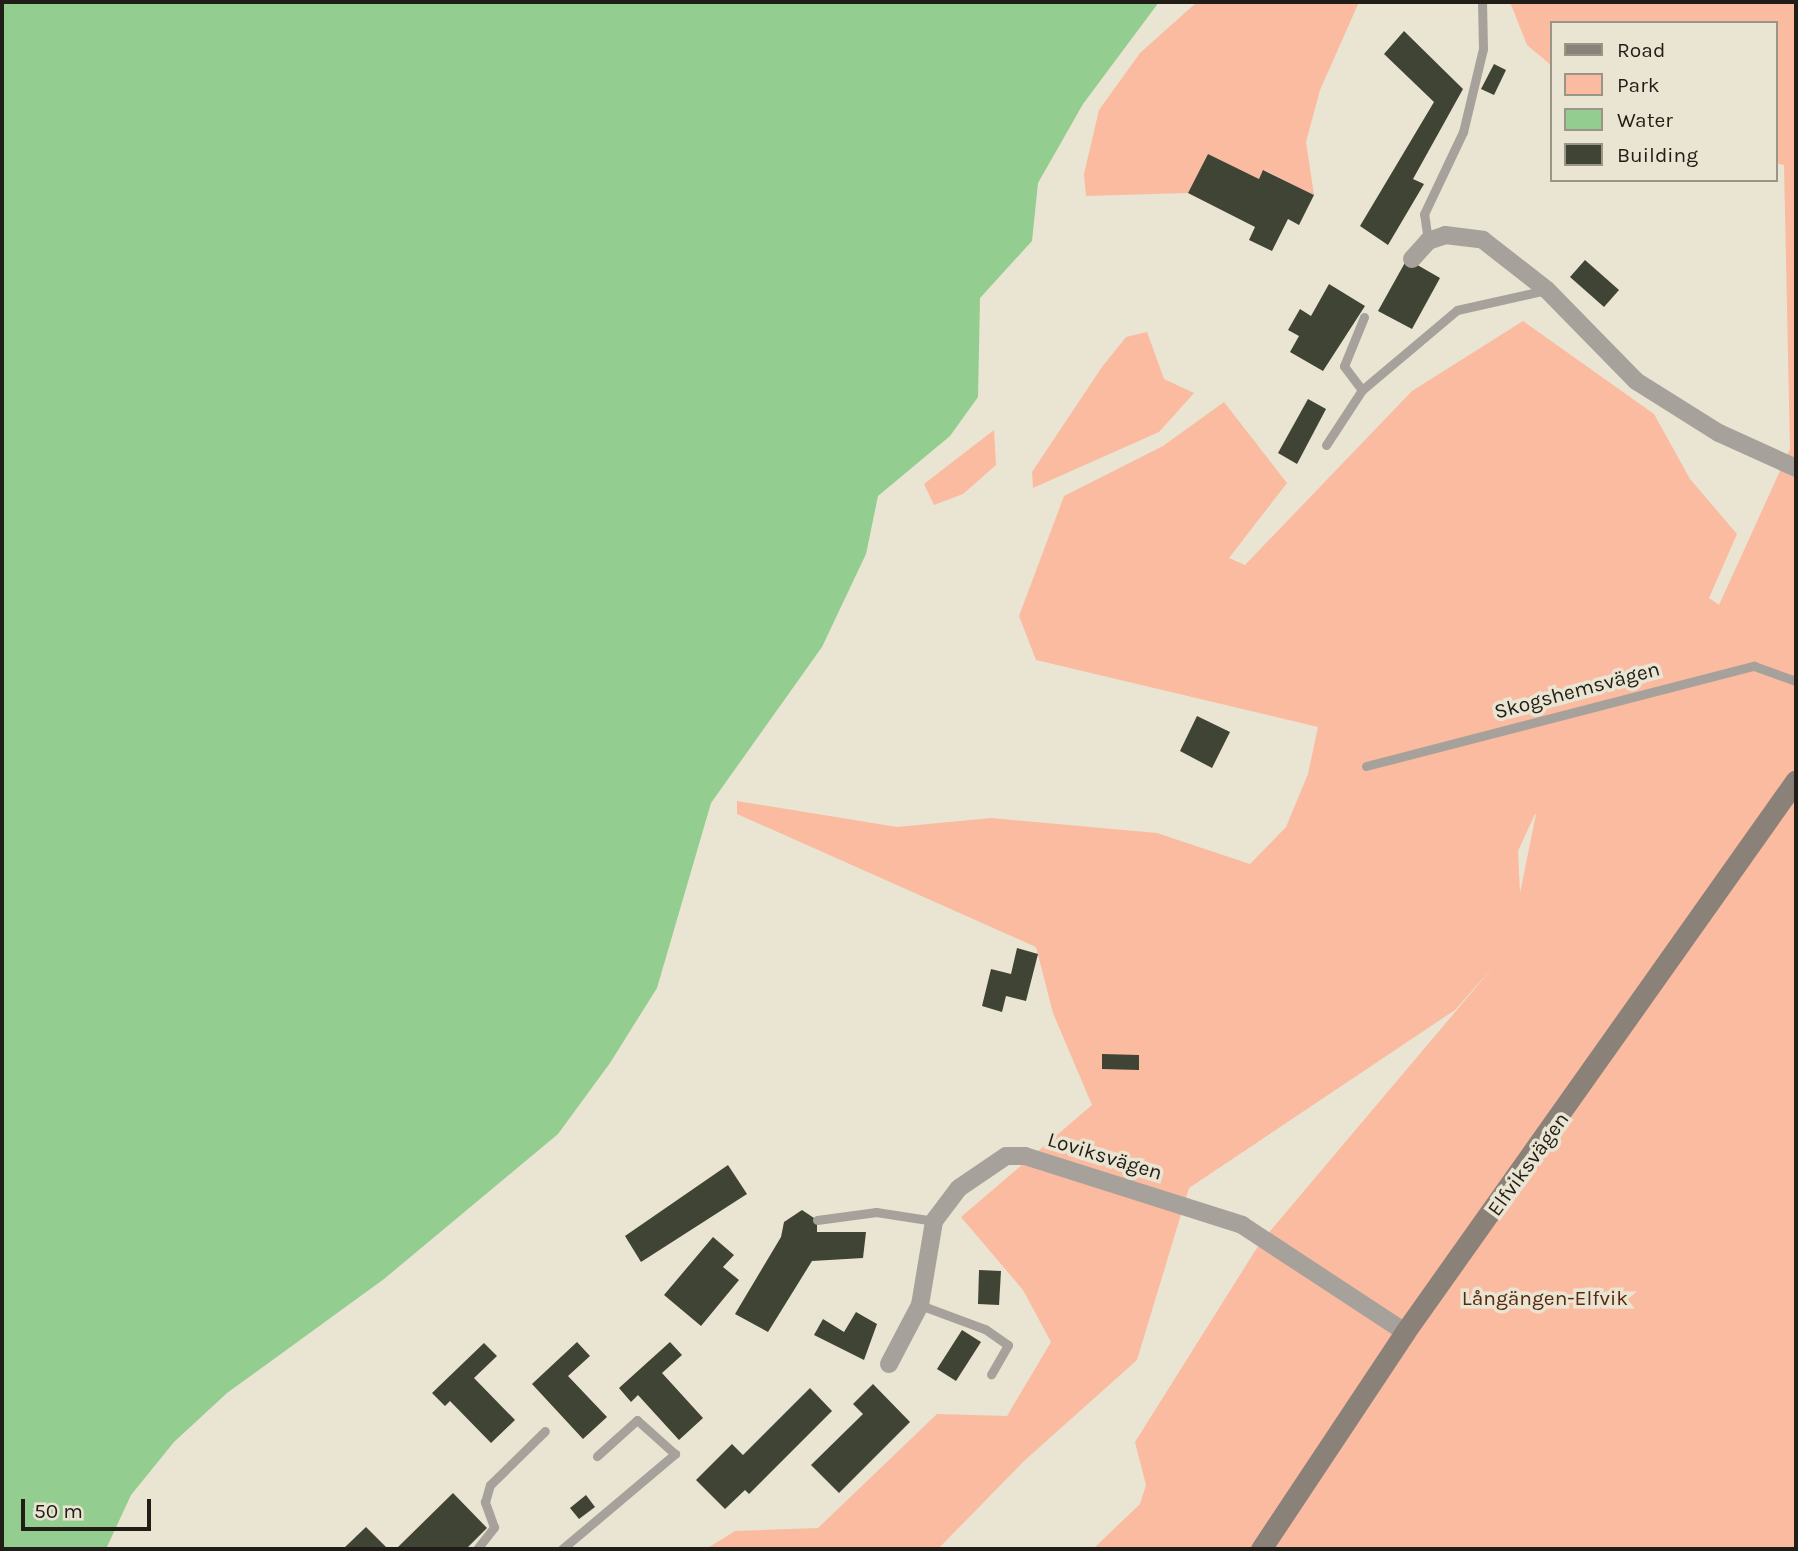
<!DOCTYPE html>
<html>
<head>
<meta charset="utf-8">
<style>
	body { margin:0 }
	#map { position:relative; width:1798px; height:1551px; overflow:hidden; background:#eae4d2; font-family:Karla,sans-serif }
	div>[style] { position:absolute }
	[style*='--x'] { left:calc(var(--x)*1px); top:calc(var(--y)*1px); width:calc(var(--w)*1px); rotate:calc(var(--a)*1deg) }
	.green>* { inset:0; background:#fabba0 }
	.water>* { inset:0; background:#93cd90 }
	.building>* { inset:0; background:#404435 }
	.lane>* { height:9px; margin:-4.5px; padding:0 4.5px; transform-origin:4.5px; border-radius:4.5px; background:#a7a19b }
	.street>* { height:18px; margin:-9px; padding:0 9px; transform-origin:9px; border-radius:9px; background:#a7a19b }
	.secondary>* { height:21px; margin:-10.5px; padding:0 10.5px; transform-origin:10.5px; border-radius:10.5px; background:#8a8178 }
	span { translate:-50% -50%; white-space:nowrap; text-align:center; line-height:1.15; -webkit-text-stroke:7px #eae4d2; paint-order:stroke }
	.street-label { font-size:21px; color:#201e17 }
	.park-label { font-size:21px; color:#592810 }
	.frame { position:absolute; inset:0; border:4px solid #201e17; pointer-events:none }
	.legend { position:absolute; left:1550px; top:21px; width:228px; height:161px; box-sizing:border-box; background:#eae4d2; border:2px solid #999587; margin:0; padding:9px 12px; list-style:none; font-size:21px; color:#201e17 }
	.legend li { display:flex; align-items:center; gap:14px; height:35px }
	.legend b { width:35px; border:2px solid #999587 }
	.scale { position:absolute; left:21px; top:1499px; width:130px; height:32px; box-sizing:border-box; border:4px solid #201e17; border-top:0; padding-left:9px; font-size:21px; line-height:24px; white-space:nowrap; color:#201e17; -webkit-text-stroke:5px #eae4d2; paint-order:stroke }
</style>
</head>
<body>
<div id="map">
	<div class="green">
		<div style="clip-path:polygon(1197px 2px,1359px 2px,1320px 90px,1306px 142px,1314px 195px,1264px 170px,1259px 179px,1208px 154px,1188px 193px,1086px 196px,1084px 174px,1099px 110px,1140px 53px)"></div>
		<div style="clip-path:polygon(evenodd,1510px 2px,1796px 2px,1796px 1549px,1093px 1549px,1140px 1504px,1146px 1485px,1135px 1442px,1260px 1243px,1494px 966px,1455px 1010px,1189px 1188px,1137px 1360px,1024px 1461px,938px 1549px,706px 1549px,735px 1531px,818px 1528px,937px 1414px,1007px 1416px,1051px 1342px,1023px 1290px,961px 1217px,1092px 1105px,1053px 1013px,1036px 947px,737px 814px,737px 801px,897px 827px,991px 818px,1157px 833px,1250px 864px,1286px 827px,1308px 774px,1318px 727px,1036px 660px,1019px 616px,1064px 496px,1163px 446px,1224px 402px,1287px 483px,1229px 558px,1245px 565px,1412px 391px,1523px 321px,1654px 414px,1690px 479px,1737px 534px,1709px 598px,1719px 605px,1790px 449px,1784px 165px,1775px 163px,1775px 23px,1551px 23px,1551px 65px,1527px 45px,1510px 2px,1535px 814px,1536px 814px,1520px 893px,1518px 851px,1535px 814px)"></div>
		<div style="clip-path:polygon(1147px 332px,1164px 379px,1194px 393px,1159px 432px,1033px 488px,1032px 472px,1102px 367px,1126px 337px)"></div>
		<div style="clip-path:polygon(994px 430px,996px 465px,963px 494px,934px 505px,924px 484px)"></div>
	</div>
	<div class="water">
		<div style="clip-path:polygon(2px 2px,1159px 2px,1083px 104px,1038px 183px,1032px 241px,980px 298px,978px 397px,950px 436px,878px 496px,866px 554px,822px 647px,711px 803px,657px 988px,610px 1063px,558px 1134px,384px 1279px,227px 1393px,174px 1442px,131px 1495px,106px 1549px,2px 1549px)"></div>
	</div>
	<div class="building">
		<div style="clip-path:polygon(1404px 31px,1463px 89px,1413px 179px,1424px 184px,1388px 245px,1360px 226px,1434px 102px,1384px 54px)"></div>
		<div style="clip-path:polygon(1494px 64px,1506px 70px,1494px 95px,1481px 89px)"></div>
		<div style="clip-path:polygon(1208px 154px,1259px 179px,1263px 170px,1314px 195px,1299px 225px,1288px 219px,1272px 251px,1249px 240px,1255px 227px,1188px 193px)"></div>
		<div style="clip-path:polygon(1407px 259px,1440px 278px,1412px 329px,1378px 311px)"></div>
		<div style="clip-path:polygon(1585px 260px,1619px 290px,1604px 307px,1570px 277px)"></div>
		<div style="clip-path:polygon(1329px 284px,1365px 306px,1323px 371px,1290px 352px,1299px 336px,1288px 330px,1300px 309px,1311px 316px)"></div>
		<div style="clip-path:polygon(1308px 399px,1326px 409px,1297px 464px,1278px 453px)"></div>
		<div style="clip-path:polygon(1197px 716px,1230px 732px,1212px 768px,1180px 751px)"></div>
		<div style="clip-path:polygon(1017px 948px,1038px 954px,1026px 1001px,1006px 996px,1002px 1012px,982px 1006px,991px 969px,1011px 974px)"></div>
		<div style="clip-path:polygon(1102px 1054px,1139px 1055px,1139px 1070px,1102px 1069px)"></div>
		<div style="clip-path:polygon(728px 1165px,747px 1194px,641px 1262px,625px 1236px)"></div>
		<div style="clip-path:polygon(802px 1210px,817px 1220px,817px 1232px,866px 1232px,863px 1258px,812px 1261px,768px 1332px,735px 1314px,781px 1237px,784px 1222px)"></div>
		<div style="clip-path:polygon(713px 1237px,734px 1255px,723px 1267px,739px 1280px,701px 1326px,664px 1295px)"></div>
		<div style="clip-path:polygon(979px 1270px,1001px 1271px,999px 1305px,978px 1304px)"></div>
		<div style="clip-path:polygon(856px 1312px,877px 1324px,864px 1360px,814px 1335px,823px 1319px,844px 1332px)"></div>
		<div style="clip-path:polygon(962px 1330px,981px 1342px,956px 1381px,937px 1369px)"></div>
		<div style="clip-path:polygon(577px 1342px,590px 1356px,568px 1376px,607px 1417px,583px 1439px,532px 1384px)"></div>
		<div style="clip-path:polygon(670px 1342px,682px 1355px,662px 1373px,703px 1418px,679px 1440px,638px 1395px,631px 1402px,619px 1388px)"></div>
		<div style="clip-path:polygon(484px 1343px,497px 1356px,474px 1378px,515px 1420px,491px 1443px,450px 1401px,445px 1406px,432px 1393px)"></div>
		<div style="clip-path:polygon(873px 1384px,910px 1422px,839px 1493px,811px 1465px,863px 1414px,853px 1404px)"></div>
		<div style="clip-path:polygon(810px 1388px,832px 1411px,749px 1494px,745px 1490px,725px 1509px,696px 1480px,732px 1444px,743px 1455px)"></div>
		<div style="clip-path:polygon(453px 1493px,487px 1528px,466px 1549px,396px 1549px)"></div>
		<div style="clip-path:polygon(586px 1495px,595px 1507px,579px 1519px,570px 1508px)"></div>
		<div style="clip-path:polygon(366px 1527px,388px 1549px,343px 1549px)"></div>
	</div>
	<div class="lane">
		<div style="--x:1428;--y:241;--w:27;--a:-98"></div>
		<div style="--x:1424;--y:214;--w:91;--a:-64.6"></div>
		<div style="--x:1463;--y:132;--w:85;--a:-76.5"></div>
		<div style="--x:1483;--y:49;--w:47;--a:-91.2"></div>
		<div style="--x:1362;--y:390;--w:30;--a:-127"></div>
		<div style="--x:1344;--y:366;--w:53;--a:-67.8"></div>
		<div style="--x:1326;--y:445;--w:66;--a:-56.8"></div>
		<div style="--x:1362;--y:390;--w:124;--a:-40.1"></div>
		<div style="--x:1457;--y:310;--w:91;--a:-12.7"></div>
		<div style="--x:1366;--y:766;--w:401;--a:-14.5"></div>
		<div style="--x:1754;--y:666;--w:45;--a:19.7"></div>
		<div style="--x:817;--y:1220;--w:60;--a:-7.7"></div>
		<div style="--x:876;--y:1212;--w:59;--a:8.8"></div>
		<div style="--x:920;--y:1305;--w:69;--a:20.3"></div>
		<div style="--x:985;--y:1329;--w:28;--a:35"></div>
		<div style="--x:1008;--y:1345;--w:34;--a:120"></div>
		<div style="--x:477;--y:1549;--w:28;--a:-52"></div>
		<div style="--x:494;--y:1527;--w:27;--a:-110"></div>
		<div style="--x:485;--y:1502;--w:18;--a:-74"></div>
		<div style="--x:490;--y:1485;--w:77;--a:-44.5"></div>
		<div style="--x:562;--y:1549;--w:148;--a:-40.1"></div>
		<div style="--x:675;--y:1454;--w:51;--a:-138.2"></div>
		<div style="--x:637;--y:1420;--w:54;--a:138"></div>
	</div>
	<div class="street">
		<div style="--x:1412;--y:259;--w:24;--a:-48"></div>
		<div style="--x:1428;--y:241;--w:18;--a:-19"></div>
		<div style="--x:1445;--y:235;--w:38;--a:7"></div>
		<div style="--x:1483;--y:240;--w:81;--a:38"></div>
		<div style="--x:1547;--y:290;--w:127;--a:45.6"></div>
		<div style="--x:1636;--y:381;--w:98;--a:32.1"></div>
		<div style="--x:1719;--y:433;--w:85;--a:24.4"></div>
		<div style="--x:889;--y:1364;--w:67;--a:-62.3"></div>
		<div style="--x:920;--y:1305;--w:85;--a:-80.5"></div>
		<div style="--x:934;--y:1221;--w:41;--a:-52.9"></div>
		<div style="--x:959;--y:1188;--w:57;--a:-34.2"></div>
		<div style="--x:1006;--y:1156;--w:19;--a:0"></div>
		<div style="--x:1025;--y:1156;--w:228;--a:17.6"></div>
		<div style="--x:1242;--y:1225;--w:195;--a:33.3"></div>
	</div>
	<div class="secondary">
		<div style="--x:1261;--y:1549;--w:260;--a:-56.4"></div>
		<div style="--x:1405;--y:1332;--w:676;--a:-54.69"></div>
	</div>
	<div class="street-label">
		<span style="left:1577px;top:690px;rotate:-15deg">Skogshemsvägen</span>
		<span style="left:1105px;top:1156px;rotate:17deg">Loviksvägen</span>
		<span style="left:1528px;top:1164px;rotate:-54deg">Elfviksvägen</span>
	</div>
	<div class="park-label">
		<span style="left:1545px;top:1298px">Långängen-Elfvik</span>
	</div>
	<div class="frame"></div>
	<ul class="legend">
	<li><b style="height:9px;background:#8a8178"></b>Road</li>
	<li><b style="height:19px;background:#fabba0"></b>Park</li>
	<li><b style="height:19px;background:#93cd90"></b>Water</li>
	<li><b style="height:19px;background:#404435"></b>Building</li>
	</ul>
	<div class="scale">50 m</div>
</div>
</body>
</html>
